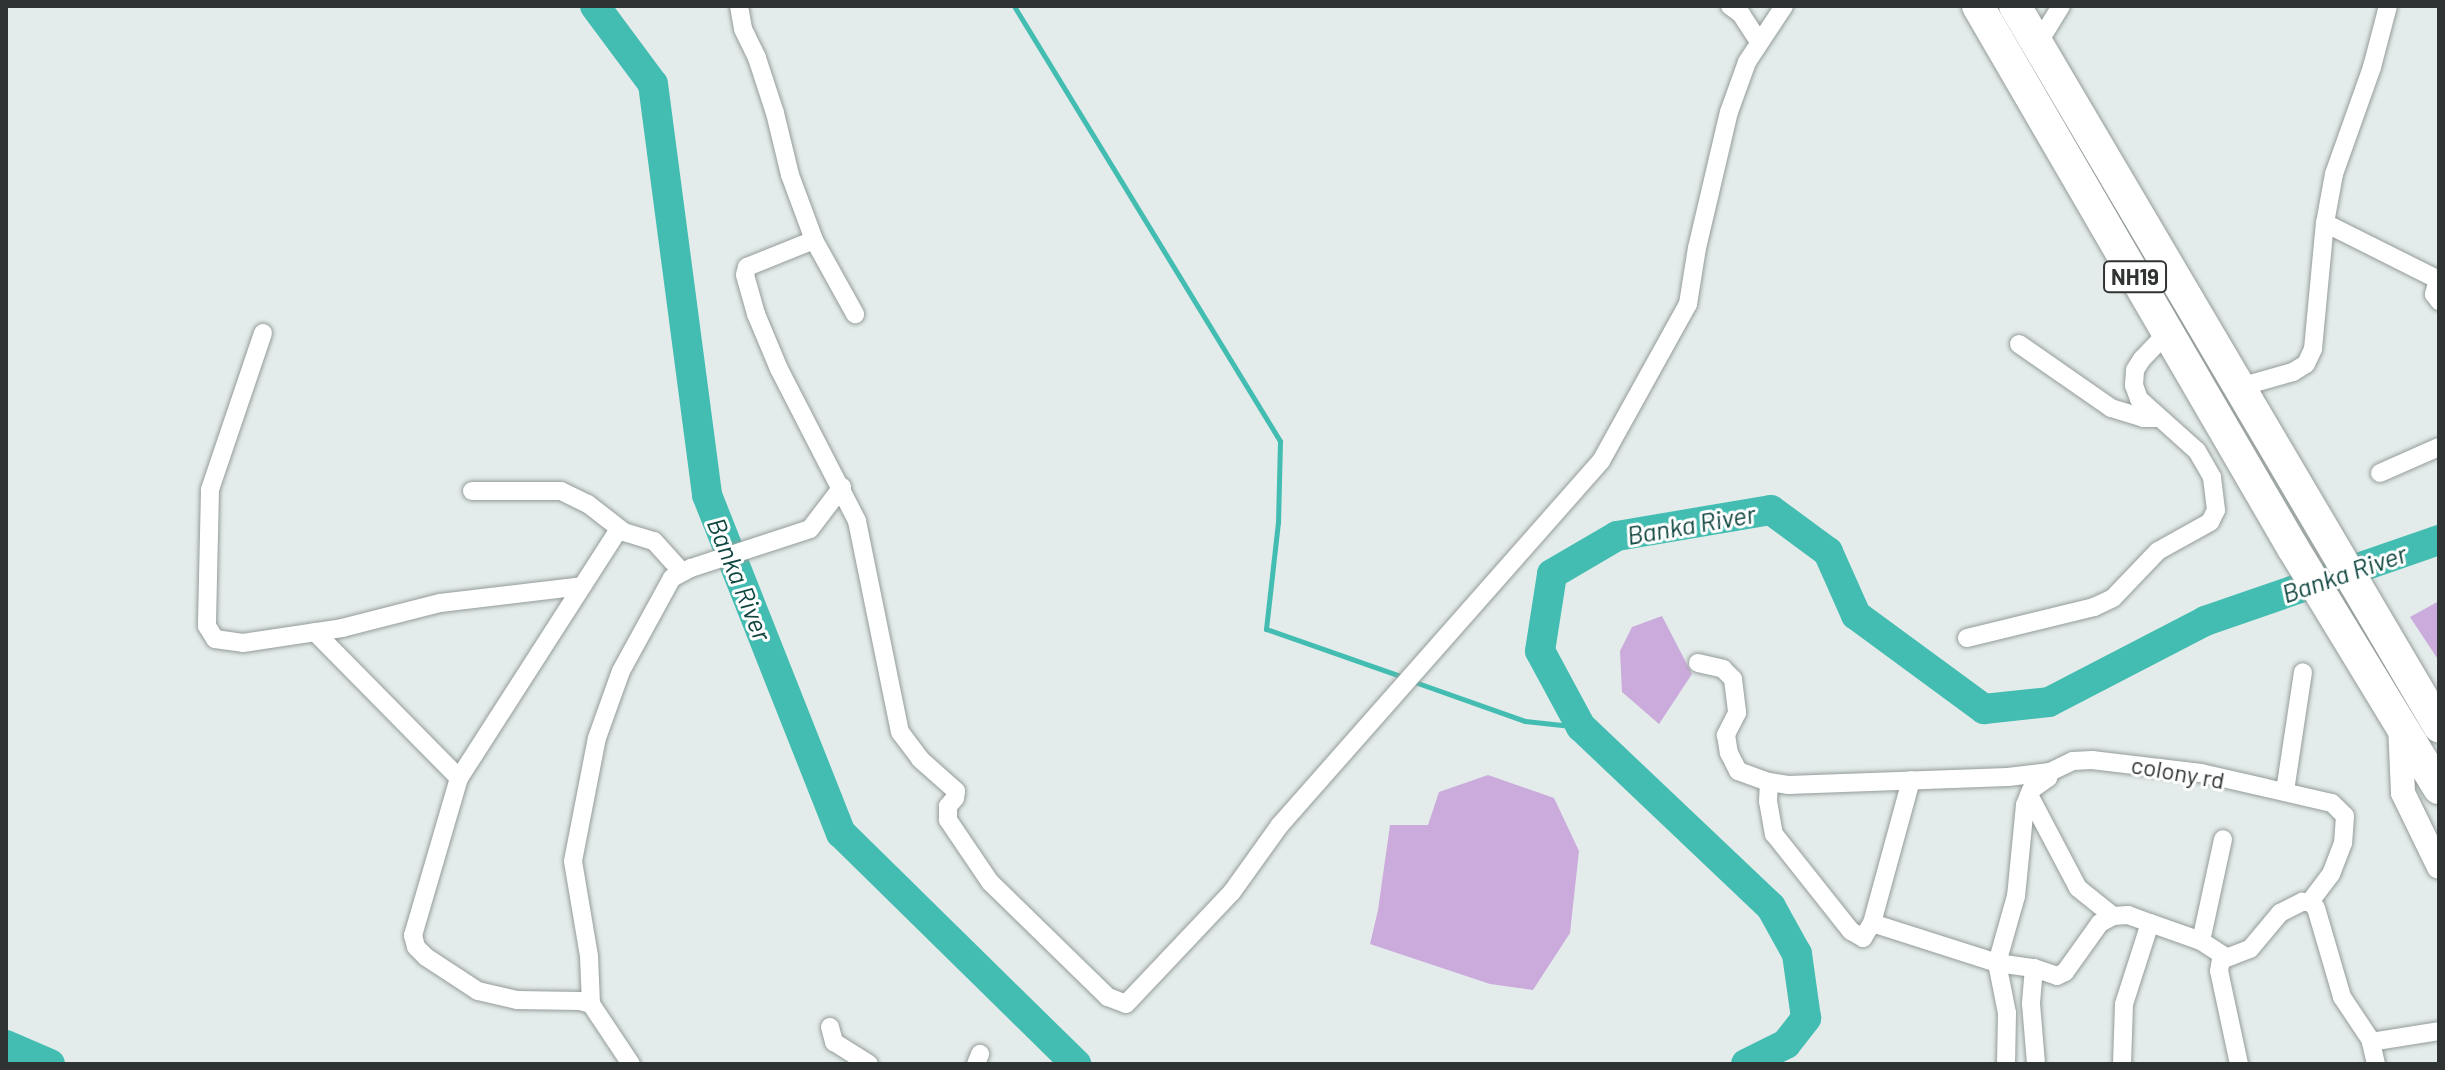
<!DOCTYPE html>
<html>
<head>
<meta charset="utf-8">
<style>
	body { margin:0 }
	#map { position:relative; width:2445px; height:1070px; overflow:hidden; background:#e3ecea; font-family:Barlow,sans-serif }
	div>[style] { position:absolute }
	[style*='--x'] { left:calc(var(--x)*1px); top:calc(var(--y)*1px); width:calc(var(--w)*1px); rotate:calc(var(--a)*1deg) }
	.green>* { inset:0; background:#cbabdb }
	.stream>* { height:5px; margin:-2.5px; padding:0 2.5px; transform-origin:2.5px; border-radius:2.5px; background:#43bdb1 }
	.river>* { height:30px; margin:-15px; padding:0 15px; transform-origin:15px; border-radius:15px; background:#43bdb1 }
	.roads { filter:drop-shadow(0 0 2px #949c9a) drop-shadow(0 0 2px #949c9a) }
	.minor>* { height:18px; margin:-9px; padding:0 9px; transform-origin:9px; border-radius:9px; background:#fff }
	.tertiary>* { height:24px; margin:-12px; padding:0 12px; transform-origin:12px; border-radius:12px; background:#fff }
	.trunk>* { height:32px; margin:-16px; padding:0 16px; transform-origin:16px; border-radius:16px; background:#fff }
	span { translate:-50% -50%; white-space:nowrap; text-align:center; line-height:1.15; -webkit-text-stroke:6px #fff; paint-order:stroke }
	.shield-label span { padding:2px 6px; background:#fff; border:2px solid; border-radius:6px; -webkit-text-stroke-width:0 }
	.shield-label { font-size:22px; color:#303333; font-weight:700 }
	.street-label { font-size:24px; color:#303333 }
	.water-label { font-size:26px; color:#104640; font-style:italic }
	.frame { position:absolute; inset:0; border:8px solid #303333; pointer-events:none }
</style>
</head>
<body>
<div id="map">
	<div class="green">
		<div style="clip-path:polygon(2439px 601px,2439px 661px,2410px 617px)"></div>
		<div style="clip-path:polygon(1662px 616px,1692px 674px,1659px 724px,1622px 692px,1620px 651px,1632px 627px)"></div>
		<div style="clip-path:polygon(1488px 775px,1554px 798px,1579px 851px,1570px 933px,1533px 990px,1490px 984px,1370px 944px,1378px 910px,1390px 825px,1428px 825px,1439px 792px)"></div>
	</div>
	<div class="stream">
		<div style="--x:1014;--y:6;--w:510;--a:58.55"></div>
		<div style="--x:1280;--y:441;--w:81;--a:91.4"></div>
		<div style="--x:1278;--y:522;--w:108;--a:96.4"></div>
		<div style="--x:1266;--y:629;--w:145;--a:19.3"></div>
		<div style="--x:1412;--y:681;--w:120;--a:19.5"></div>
		<div style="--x:1525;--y:721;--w:56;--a:6.1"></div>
	</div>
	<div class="river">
		<div style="--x:595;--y:6;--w:97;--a:53.4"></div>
		<div style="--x:653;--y:84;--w:415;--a:82.5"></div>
		<div style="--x:707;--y:495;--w:364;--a:68.4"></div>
		<div style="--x:841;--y:833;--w:330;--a:44.5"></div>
		<div style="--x:6;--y:1045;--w:48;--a:23.4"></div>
		<div style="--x:1746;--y:1064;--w:45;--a:-26.6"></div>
		<div style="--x:1786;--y:1044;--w:33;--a:-52"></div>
		<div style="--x:1806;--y:1018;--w:65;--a:-98"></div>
		<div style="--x:1797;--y:954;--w:54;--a:-119"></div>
		<div style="--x:1771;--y:907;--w:262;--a:-136.5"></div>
		<div style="--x:1581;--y:727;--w:86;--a:-118.3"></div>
		<div style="--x:1540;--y:651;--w:78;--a:-81.1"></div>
		<div style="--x:1552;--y:574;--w:75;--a:-30.3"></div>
		<div style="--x:1617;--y:536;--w:156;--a:-9.6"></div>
		<div style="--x:1771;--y:510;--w:71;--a:36.4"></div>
		<div style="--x:1828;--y:552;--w:69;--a:66"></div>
		<div style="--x:1856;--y:615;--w:159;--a:36.3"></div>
		<div style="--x:1984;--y:709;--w:65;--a:-6.1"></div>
		<div style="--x:2049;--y:702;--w:176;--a:-27.4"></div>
		<div style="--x:2205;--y:621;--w:248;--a:-19.1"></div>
	</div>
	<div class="roads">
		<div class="minor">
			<div style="--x:739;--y:6;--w:23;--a:80"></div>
			<div style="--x:743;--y:29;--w:32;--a:64"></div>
			<div style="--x:757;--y:58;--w:58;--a:71.9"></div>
			<div style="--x:775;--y:113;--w:64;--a:76.4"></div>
			<div style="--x:790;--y:175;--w:69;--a:69.7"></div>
			<div style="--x:814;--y:240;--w:85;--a:61"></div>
			<div style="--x:1730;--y:6;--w:14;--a:36"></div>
			<div style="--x:1741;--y:14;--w:33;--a:57"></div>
			<div style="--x:2037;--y:45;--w:46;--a:-58.4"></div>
			<div style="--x:2325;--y:223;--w:127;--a:26.6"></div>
			<div style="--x:814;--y:240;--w:72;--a:158.1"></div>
			<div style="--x:747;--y:267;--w:8;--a:104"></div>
			<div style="--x:745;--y:275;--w:41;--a:74.2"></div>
			<div style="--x:756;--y:314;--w:60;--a:67.3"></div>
			<div style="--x:779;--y:369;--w:171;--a:62.8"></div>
			<div style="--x:857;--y:521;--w:215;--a:78.5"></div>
			<div style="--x:900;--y:732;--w:34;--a:53"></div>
			<div style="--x:920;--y:759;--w:48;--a:41.6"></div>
			<div style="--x:956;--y:791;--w:7;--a:98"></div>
			<div style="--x:955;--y:798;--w:11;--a:131"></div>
			<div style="--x:948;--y:806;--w:14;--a:90"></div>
			<div style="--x:948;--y:820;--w:75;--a:55.9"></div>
			<div style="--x:990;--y:882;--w:165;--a:44.3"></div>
			<div style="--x:1108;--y:997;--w:19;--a:21"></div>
			<div style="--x:1126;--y:1004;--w:154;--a:-46.6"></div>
			<div style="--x:1232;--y:892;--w:82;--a:-54.4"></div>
			<div style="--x:1280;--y:825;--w:485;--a:-48.6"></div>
			<div style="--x:1601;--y:461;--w:179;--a:-61"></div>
			<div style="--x:1688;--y:304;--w:57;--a:-80.9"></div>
			<div style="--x:1697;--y:248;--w:140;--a:-76.8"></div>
			<div style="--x:1729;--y:112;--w:53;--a:-70.2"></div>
			<div style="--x:1747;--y:62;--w:67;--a:-56.5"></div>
			<div style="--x:2438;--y:280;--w:15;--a:106"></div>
			<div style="--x:2434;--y:294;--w:9;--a:54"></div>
			<div style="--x:263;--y:333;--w:166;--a:108.7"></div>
			<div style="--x:210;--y:490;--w:136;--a:91.3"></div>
			<div style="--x:207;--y:626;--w:15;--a:58"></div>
			<div style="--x:215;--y:639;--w:28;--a:8"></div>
			<div style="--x:243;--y:643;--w:100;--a:-8.6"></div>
			<div style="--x:342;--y:628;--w:101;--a:-14.3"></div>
			<div style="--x:440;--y:603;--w:143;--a:-6.8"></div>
			<div style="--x:2019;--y:344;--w:112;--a:34.8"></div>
			<div style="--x:2111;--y:408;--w:34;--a:17"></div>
			<div style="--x:2143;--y:418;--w:16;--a:0"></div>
			<div style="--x:2240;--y:387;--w:55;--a:-15.8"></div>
			<div style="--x:2293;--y:372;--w:15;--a:-32"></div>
			<div style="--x:2306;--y:364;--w:17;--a:-65"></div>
			<div style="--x:2313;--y:349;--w:127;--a:-84.6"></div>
			<div style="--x:2325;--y:223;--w:50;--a:-79.6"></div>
			<div style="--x:2334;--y:174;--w:114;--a:-70.4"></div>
			<div style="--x:2372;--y:67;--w:63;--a:-75.3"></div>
			<div style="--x:2380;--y:473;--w:64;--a:-23.8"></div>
			<div style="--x:472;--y:491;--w:89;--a:0"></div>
			<div style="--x:561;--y:491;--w:30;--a:26"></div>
			<div style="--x:588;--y:504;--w:46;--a:37.9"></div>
			<div style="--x:624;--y:532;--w:31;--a:17"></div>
			<div style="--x:654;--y:541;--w:42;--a:47.9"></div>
			<div style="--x:619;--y:529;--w:296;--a:122.7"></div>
			<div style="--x:459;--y:778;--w:164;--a:106.3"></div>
			<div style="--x:413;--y:935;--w:12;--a:76"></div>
			<div style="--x:416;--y:947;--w:14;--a:45"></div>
			<div style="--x:426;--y:957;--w:62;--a:33.2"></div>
			<div style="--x:478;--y:991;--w:40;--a:13"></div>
			<div style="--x:517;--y:1000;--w:63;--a:0.9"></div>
			<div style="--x:580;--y:1001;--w:11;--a:15"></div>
			<div style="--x:591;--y:1004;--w:72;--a:56.3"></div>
			<div style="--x:315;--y:632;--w:205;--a:45.4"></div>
			<div style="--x:1967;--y:638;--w:131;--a:-13.7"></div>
			<div style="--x:2094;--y:607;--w:21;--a:-25"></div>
			<div style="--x:2113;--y:598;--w:65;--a:-46.2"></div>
			<div style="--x:2158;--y:551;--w:60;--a:-29.1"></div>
			<div style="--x:2210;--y:522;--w:13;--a:-63"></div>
			<div style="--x:2216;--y:510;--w:33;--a:-97"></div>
			<div style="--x:2212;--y:477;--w:30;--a:-120"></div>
			<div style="--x:2197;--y:451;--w:78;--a:-138.1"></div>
			<div style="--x:2139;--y:399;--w:15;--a:-110"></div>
			<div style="--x:2134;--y:385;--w:15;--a:-86"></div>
			<div style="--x:2135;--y:370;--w:13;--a:-58"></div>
			<div style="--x:2142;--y:359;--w:36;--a:-46"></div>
			<div style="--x:1698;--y:663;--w:26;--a:13"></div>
			<div style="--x:1723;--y:669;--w:14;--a:45"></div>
			<div style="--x:1733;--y:679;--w:34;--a:83"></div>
			<div style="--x:1737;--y:713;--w:25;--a:117"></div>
			<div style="--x:1726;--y:735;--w:18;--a:81"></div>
			<div style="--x:1729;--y:753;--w:20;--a:63"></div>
			<div style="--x:1738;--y:771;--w:33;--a:20"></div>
			<div style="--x:1769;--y:782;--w:19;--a:9"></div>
			<div style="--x:1788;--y:785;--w:220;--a:-2.1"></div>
			<div style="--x:2008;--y:777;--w:42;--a:-6.8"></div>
			<div style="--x:2050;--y:772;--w:25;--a:-26"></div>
			<div style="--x:2073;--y:761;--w:19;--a:-3"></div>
			<div style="--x:2092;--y:760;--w:110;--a:6.8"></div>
			<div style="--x:2201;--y:773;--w:134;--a:12.9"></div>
			<div style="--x:2332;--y:803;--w:18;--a:45"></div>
			<div style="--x:2345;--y:816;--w:27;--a:94"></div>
			<div style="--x:2343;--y:843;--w:33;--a:111"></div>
			<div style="--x:2331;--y:874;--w:35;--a:127"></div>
			<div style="--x:2050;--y:772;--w:6;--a:108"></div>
			<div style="--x:2048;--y:778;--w:21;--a:145"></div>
			<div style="--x:2031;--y:790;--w:16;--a:112"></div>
			<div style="--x:2025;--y:805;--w:91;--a:95.6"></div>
			<div style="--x:2016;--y:896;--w:70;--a:105.8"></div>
			<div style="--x:1997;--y:963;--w:37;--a:8"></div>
			<div style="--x:2034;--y:968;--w:24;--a:19"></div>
			<div style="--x:2057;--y:976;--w:9;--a:-27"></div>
			<div style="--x:2065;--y:972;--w:60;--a:-54.5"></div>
			<div style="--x:2100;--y:923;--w:15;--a:-28"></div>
			<div style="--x:2113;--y:916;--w:15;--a:-4"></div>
			<div style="--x:2128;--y:915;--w:23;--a:20"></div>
			<div style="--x:2150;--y:923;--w:85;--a:107.8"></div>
			<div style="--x:2124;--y:1004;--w:60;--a:91.9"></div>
			<div style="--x:1769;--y:782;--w:19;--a:93"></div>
			<div style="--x:1768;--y:801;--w:34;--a:80"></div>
			<div style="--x:1774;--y:834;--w:124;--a:51.6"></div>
			<div style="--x:1851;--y:931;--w:14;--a:30"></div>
			<div style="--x:1863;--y:938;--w:17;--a:-59"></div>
			<div style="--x:1872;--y:923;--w:148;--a:-74.7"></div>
			<div style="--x:2285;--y:791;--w:120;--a:-81.4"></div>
			<div style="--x:2029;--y:795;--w:105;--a:62.2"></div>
			<div style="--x:2078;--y:888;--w:45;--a:38.7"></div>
			<div style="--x:1872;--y:923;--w:131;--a:17.7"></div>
			<div style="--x:1997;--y:963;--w:51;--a:78.7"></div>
			<div style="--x:2007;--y:1013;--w:51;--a:91.1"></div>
			<div style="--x:2150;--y:923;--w:54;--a:19.4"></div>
			<div style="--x:2201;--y:941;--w:30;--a:33"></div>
			<div style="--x:2201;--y:941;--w:104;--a:-77.8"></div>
			<div style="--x:2034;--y:968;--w:36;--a:95"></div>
			<div style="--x:2031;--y:1004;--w:60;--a:85.2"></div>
			<div style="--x:591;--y:1004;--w:48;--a:-92.4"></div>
			<div style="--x:589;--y:956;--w:96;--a:-99.6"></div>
			<div style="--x:573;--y:861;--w:125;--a:-79"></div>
			<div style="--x:597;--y:738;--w:71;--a:-70.3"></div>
			<div style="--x:621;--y:671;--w:106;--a:-61.3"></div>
			<div style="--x:672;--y:578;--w:21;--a:-28"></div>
			<div style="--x:691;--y:568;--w:125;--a:-18.1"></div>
			<div style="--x:810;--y:529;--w:53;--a:-52.7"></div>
			<div style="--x:830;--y:1027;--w:16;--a:75"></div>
			<div style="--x:834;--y:1042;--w:41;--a:32.2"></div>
			<div style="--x:976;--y:1064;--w:11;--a:-68"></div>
			<div style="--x:2239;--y:1064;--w:95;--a:-102.1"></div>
			<div style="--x:2219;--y:971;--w:11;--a:-80"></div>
			<div style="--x:2221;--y:960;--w:31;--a:-21"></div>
			<div style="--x:2250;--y:949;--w:47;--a:-50.2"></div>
			<div style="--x:2280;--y:913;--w:25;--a:-27"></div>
			<div style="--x:2302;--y:902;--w:8;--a:0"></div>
			<div style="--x:2310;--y:902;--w:8;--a:45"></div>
			<div style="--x:2316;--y:908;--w:93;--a:73.7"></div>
			<div style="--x:2342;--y:997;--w:54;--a:56.3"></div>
			<div style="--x:2376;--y:1064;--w:23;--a:-103"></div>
			<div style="--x:2371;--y:1042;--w:69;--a:-9.2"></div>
		</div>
		<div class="tertiary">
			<div style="--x:2400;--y:724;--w:69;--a:87.5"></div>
			<div style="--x:2403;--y:793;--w:82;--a:64.1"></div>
		</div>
		<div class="trunk">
			<div style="--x:1978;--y:6;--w:627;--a:59.84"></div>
			<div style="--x:2293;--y:548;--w:281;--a:58.7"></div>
			<div style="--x:2015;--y:6;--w:836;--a:59.51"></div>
		</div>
	</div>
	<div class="shield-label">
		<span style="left:2135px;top:277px">NH19</span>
	</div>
	<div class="street-label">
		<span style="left:2178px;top:772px;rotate:10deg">colony rd</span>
	</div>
	<div class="water-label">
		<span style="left:1691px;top:524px;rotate:-10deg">Banka River</span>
		<span style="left:2344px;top:573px;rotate:-19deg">Banka River</span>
		<span style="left:740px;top:579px;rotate:68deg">Banka River</span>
	</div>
	<div class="frame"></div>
</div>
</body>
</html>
